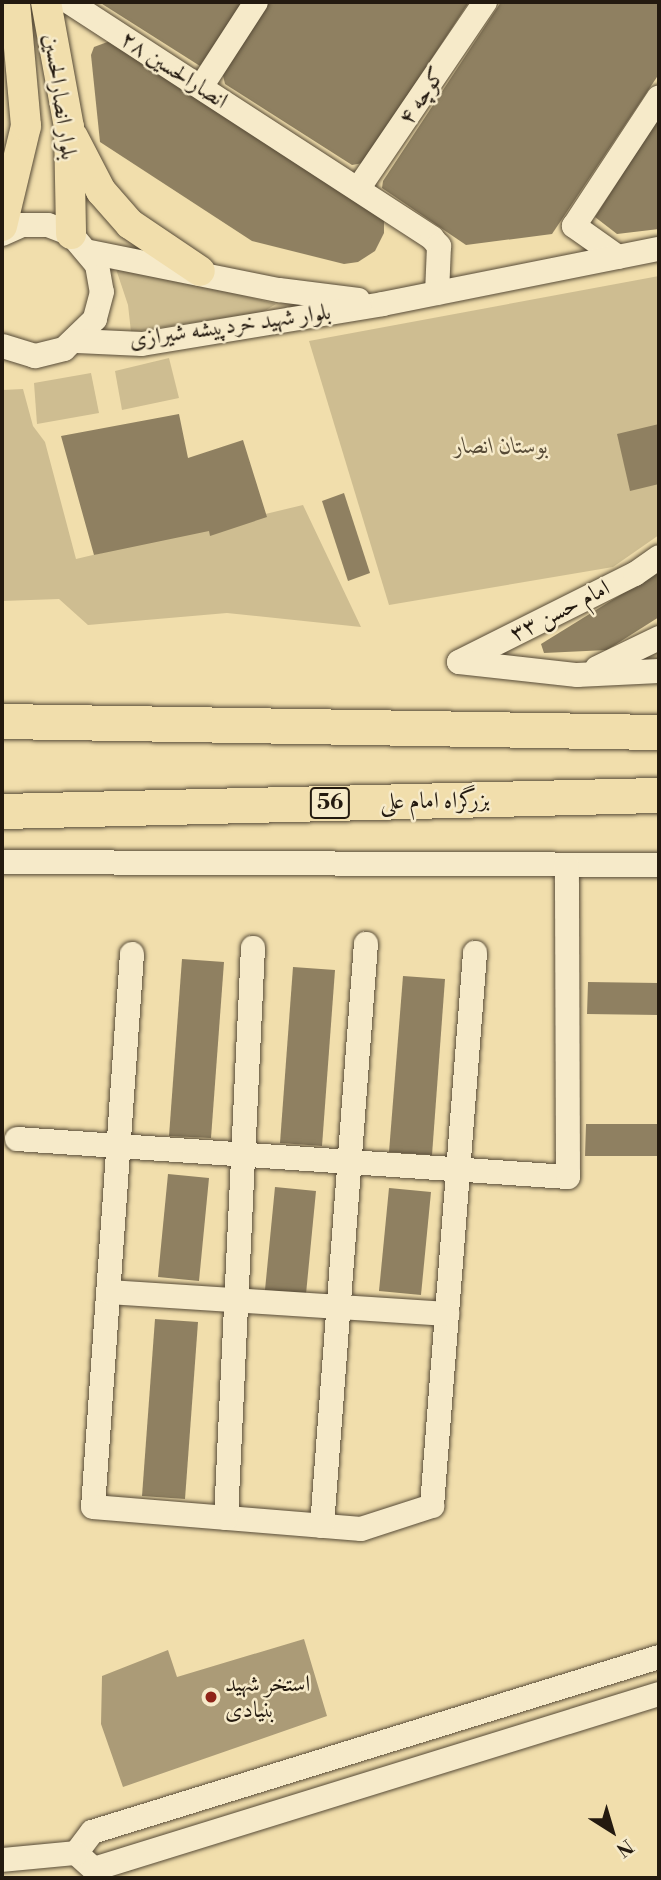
<!DOCTYPE html>
<html>
<head>
<meta charset="utf-8">
<style>
	body { margin:0 }
	#map { position:relative; width:661px; height:1880px; overflow:hidden; background:#f1deac; font-family:"Libre Bodoni",Amiri,serif }
	div>[style] { position:absolute }
	[style*='--x'] { left:calc(var(--x)*1px); top:calc(var(--y)*1px); width:calc(var(--w)*1px); rotate:calc(var(--a)*1deg) }
	.green>* { inset:0; background:#cebd91 }
	.water>* { inset:0; background:#ab9b77 }
	.building>* { inset:0; background:#8f8061 }
	.roads { filter:drop-shadow(0 0 2px #574b37) drop-shadow(0 0 2px #574b37) }
	.minor>* { height:24px; margin:-12px; padding:0 12px; transform-origin:12px; border-radius:12px; background:#f6eac9 }
	.major>* { height:30px; margin:-15px; padding:0 15px; transform-origin:15px; border-radius:15px; background:#f1deac }
	.highway>* { height:35px; margin:-17.5px; padding:0 17.5px; transform-origin:17.5px; border-radius:17.5px; background:#f1deac }
	.dots>* { width:19px; height:19px; translate:-50% -50%; box-sizing:border-box; border:4px solid #f6eac9; border-radius:50% }
	span { translate:-50% -50%; white-space:nowrap; text-align:center; line-height:1.15; -webkit-text-stroke:5px #f6eac9; paint-order:stroke }
	.shield-label span { padding:2px 5px; background:#f6eac9; border:2px solid; border-radius:5px; -webkit-text-stroke-width:0 }
	.shield-label { font-size:21px; color:#241a10; font-weight:700 }
	.street-label { font-size:23px; color:#241a10 }
	.park-label { font-size:23px; color:#574b37; font-style:italic }
	.poi-label { font-size:23px; color:#241a10 }
	.left { translate:0 -50%; text-align:left }
	.frame { position:absolute; inset:0; border:4px solid #241a10; pointer-events:none }
	.north { position:absolute; left:577px; top:1796px; width:70px; height:70px; -webkit-text-stroke:5px #f6eac9; paint-order:stroke; rotate:143deg; font-size:19px; font-weight:700; line-height:28px; text-align:center; color:#241a10 }
	.north::after { content:''; display:block; margin:auto; width:24px; height:32px; background:#241a10; clip-path:polygon(50% 0,100% 100%,50% 72%,0 100%) }
</style>
</head>
<body>
<div id="map">
	<div class="green">
		<div style="clip-path:polygon(114px 263px,132px 266px,276px 304px,263px 312px,131px 332px,128px 305px)"></div>
		<div style="clip-path:polygon(659px 276px,659px 535px,613px 567px,389px 605px,309px 341px)"></div>
		<div style="clip-path:polygon(169px 358px,179px 398px,122px 410px,115px 371px)"></div>
		<div style="clip-path:polygon(91px 373px,99px 413px,37px 424px,34px 383px)"></div>
		<div style="clip-path:polygon(23px 389px,33px 426px,45px 442px,76px 559px,303px 505px,361px 627px,227px 613px,88px 625px,59px 599px,2px 601px,2px 390px)"></div>
	</div>
	<div class="water">
		<div style="clip-path:polygon(304px 1639px,327px 1716px,123px 1787px,101px 1724px,102px 1676px,168px 1650px,177px 1677px)"></div>
	</div>
	<div class="building">
		<div style="clip-path:polygon(99px 2px,242px 2px,200px 66px)"></div>
		<div style="clip-path:polygon(268px 2px,469px 2px,363px 163px,352px 165px,225px 84px,222px 71px)"></div>
		<div style="clip-path:polygon(501px 2px,659px 2px,659px 74px,552px 234px,466px 245px,382px 188px,383px 181px)"></div>
		<div style="clip-path:polygon(110px 41px,384px 217px,384px 233px,375px 251px,358px 262px,344px 264px,252px 241px,100px 142px,91px 55px,94px 47px)"></div>
		<div style="clip-path:polygon(659px 117px,659px 229px,617px 234px,595px 217px)"></div>
		<div style="clip-path:polygon(179px 414px,188px 458px,243px 440px,267px 517px,210px 536px,209px 531px,94px 555px,61px 436px)"></div>
		<div style="clip-path:polygon(659px 424px,659px 484px,630px 491px,617px 434px)"></div>
		<div style="clip-path:polygon(344px 493px,370px 573px,348px 581px,322px 501px)"></div>
		<div style="clip-path:polygon(659px 571px,659px 617px,607px 650px,544px 653px,541px 644px)"></div>
		<div style="clip-path:polygon(182px 959px,224px 962px,211px 1138px,169px 1136px)"></div>
		<div style="clip-path:polygon(293px 967px,335px 970px,322px 1146px,280px 1143px)"></div>
		<div style="clip-path:polygon(403px 976px,445px 979px,432px 1155px,389px 1152px)"></div>
		<div style="clip-path:polygon(588px 982px,659px 983px,659px 1015px,587px 1014px)"></div>
		<div style="clip-path:polygon(586px 1124px,659px 1124px,659px 1156px,585px 1156px)"></div>
		<div style="clip-path:polygon(168px 1174px,209px 1178px,199px 1281px,158px 1277px)"></div>
		<div style="clip-path:polygon(275px 1187px,316px 1191px,306px 1294px,265px 1290px)"></div>
		<div style="clip-path:polygon(389px 1188px,431px 1192px,421px 1295px,379px 1291px)"></div>
		<div style="clip-path:polygon(155px 1319px,198px 1322px,185px 1499px,142px 1496px)"></div>
	</div>
	<div class="roads">
		<div class="minor">
			<div style="--x:69;--y:2;--w:433;--a:33"></div>
			<div style="--x:432;--y:238;--w:11;--a:49"></div>
			<div style="--x:439;--y:246;--w:47;--a:92.4"></div>
			<div style="--x:201;--y:87;--w:101;--a:-57.1"></div>
			<div style="--x:358;--y:189;--w:226;--a:-55.8"></div>
			<div style="--x:2;--y:234;--w:22;--a:-24"></div>
			<div style="--x:22;--y:225;--w:26;--a:0"></div>
			<div style="--x:48;--y:225;--w:25;--a:21"></div>
			<div style="--x:71;--y:234;--w:40;--a:50"></div>
			<div style="--x:97;--y:265;--w:27;--a:80"></div>
			<div style="--x:102;--y:292;--w:28;--a:105"></div>
			<div style="--x:95;--y:319;--w:43;--a:135.9"></div>
			<div style="--x:64;--y:349;--w:30;--a:166"></div>
			<div style="--x:35;--y:356;--w:34;--a:-163"></div>
			<div style="--x:90;--y:252;--w:193;--a:11.4"></div>
			<div style="--x:279;--y:290;--w:80;--a:7.2"></div>
			<div style="--x:618;--y:257;--w:54;--a:-144.8"></div>
			<div style="--x:574;--y:226;--w:154;--a:-56.6"></div>
			<div style="--x:77;--y:341;--w:65;--a:2.6"></div>
			<div style="--x:142;--y:344;--w:244;--a:-9.4"></div>
			<div style="--x:383;--y:304;--w:281;--a:-11.3"></div>
			<div style="--x:459;--y:662;--w:197;--a:-26.6"></div>
			<div style="--x:635;--y:574;--w:29;--a:-35"></div>
			<div style="--x:459;--y:662;--w:119;--a:6.3"></div>
			<div style="--x:577;--y:675;--w:82;--a:-2.8"></div>
			<div style="--x:597;--y:668;--w:69;--a:-25.8"></div>
			<div style="--x:2;--y:862;--w:657;--a:0.26"></div>
			<div style="--x:132;--y:954;--w:554;--a:94.03"></div>
			<div style="--x:93;--y:1507;--w:269;--a:4.7"></div>
			<div style="--x:361;--y:1529;--w:75;--a:-17.9"></div>
			<div style="--x:432;--y:1506;--w:555;--a:-85.55"></div>
			<div style="--x:17;--y:1139;--w:552;--a:3.95"></div>
			<div style="--x:568;--y:1177;--w:312;--a:-90.2"></div>
			<div style="--x:109;--y:1292;--w:339;--a:3.7"></div>
			<div style="--x:226;--y:1518;--w:571;--a:-87.29"></div>
			<div style="--x:322;--y:1526;--w:584;--a:-85.68"></div>
			<div style="--x:659;--y:1657;--w:593;--a:162.85"></div>
			<div style="--x:92;--y:1832;--w:26;--a:127"></div>
			<div style="--x:76;--y:1853;--w:24;--a:42"></div>
			<div style="--x:94;--y:1869;--w:591;--a:-17.21"></div>
			<div style="--x:2;--y:1860;--w:74;--a:-5.4"></div>
		</div>
		<div class="major">
			<div style="--x:46;--y:2;--w:127;--a:79.6"></div>
			<div style="--x:69;--y:127;--w:107;--a:88.9"></div>
			<div style="--x:73;--y:137;--w:61;--a:62.6"></div>
			<div style="--x:101;--y:191;--w:44;--a:48.7"></div>
			<div style="--x:130;--y:224;--w:84;--a:33.9"></div>
			<div style="--x:2;--y:226;--w:103;--a:-76.5"></div>
			<div style="--x:26;--y:126;--w:124;--a:-95.1"></div>
		</div>
		<div class="highway">
			<div style="--x:2;--y:721;--w:657;--a:0.96"></div>
			<div style="--x:2;--y:811;--w:657;--a:-1.4"></div>
		</div>
	</div>
	<div class="dots">
		<div style="left:211px;top:1697px;background:#8f2418"></div>
	</div>
	<div class="shield-label">
		<span style="left:330px;top:803px">56</span>
	</div>
	<div class="street-label">
		<span style="left:174px;top:70px;rotate:33deg">انصارالحسین ۲۸</span>
		<span style="left:422px;top:96px;rotate:-56deg">کوچه ۴</span>
		<span style="left:60px;top:97px;rotate:82deg">بلوار انصارالحسین</span>
		<span style="left:230px;top:326px;rotate:-8deg">بلوار شهید خردپیشه شیرازی</span>
		<span style="left:560px;top:611px;rotate:-27deg">امام حسن ۳۳</span>
		<span style="left:435px;top:801px;rotate:-1deg">بزرگراه امام علی</span>
	</div>
	<div class="park-label">
		<span style="left:501px;top:446px">بوستان انصار</span>
	</div>
	<div class="poi-label">
		<span class="left" style="left:225px;top:1697px">استخر شهید<br>بنیادی</span>
	</div>
	<div class="frame"></div>
	<div class="north">N</div>
</div>
</body>
</html>
